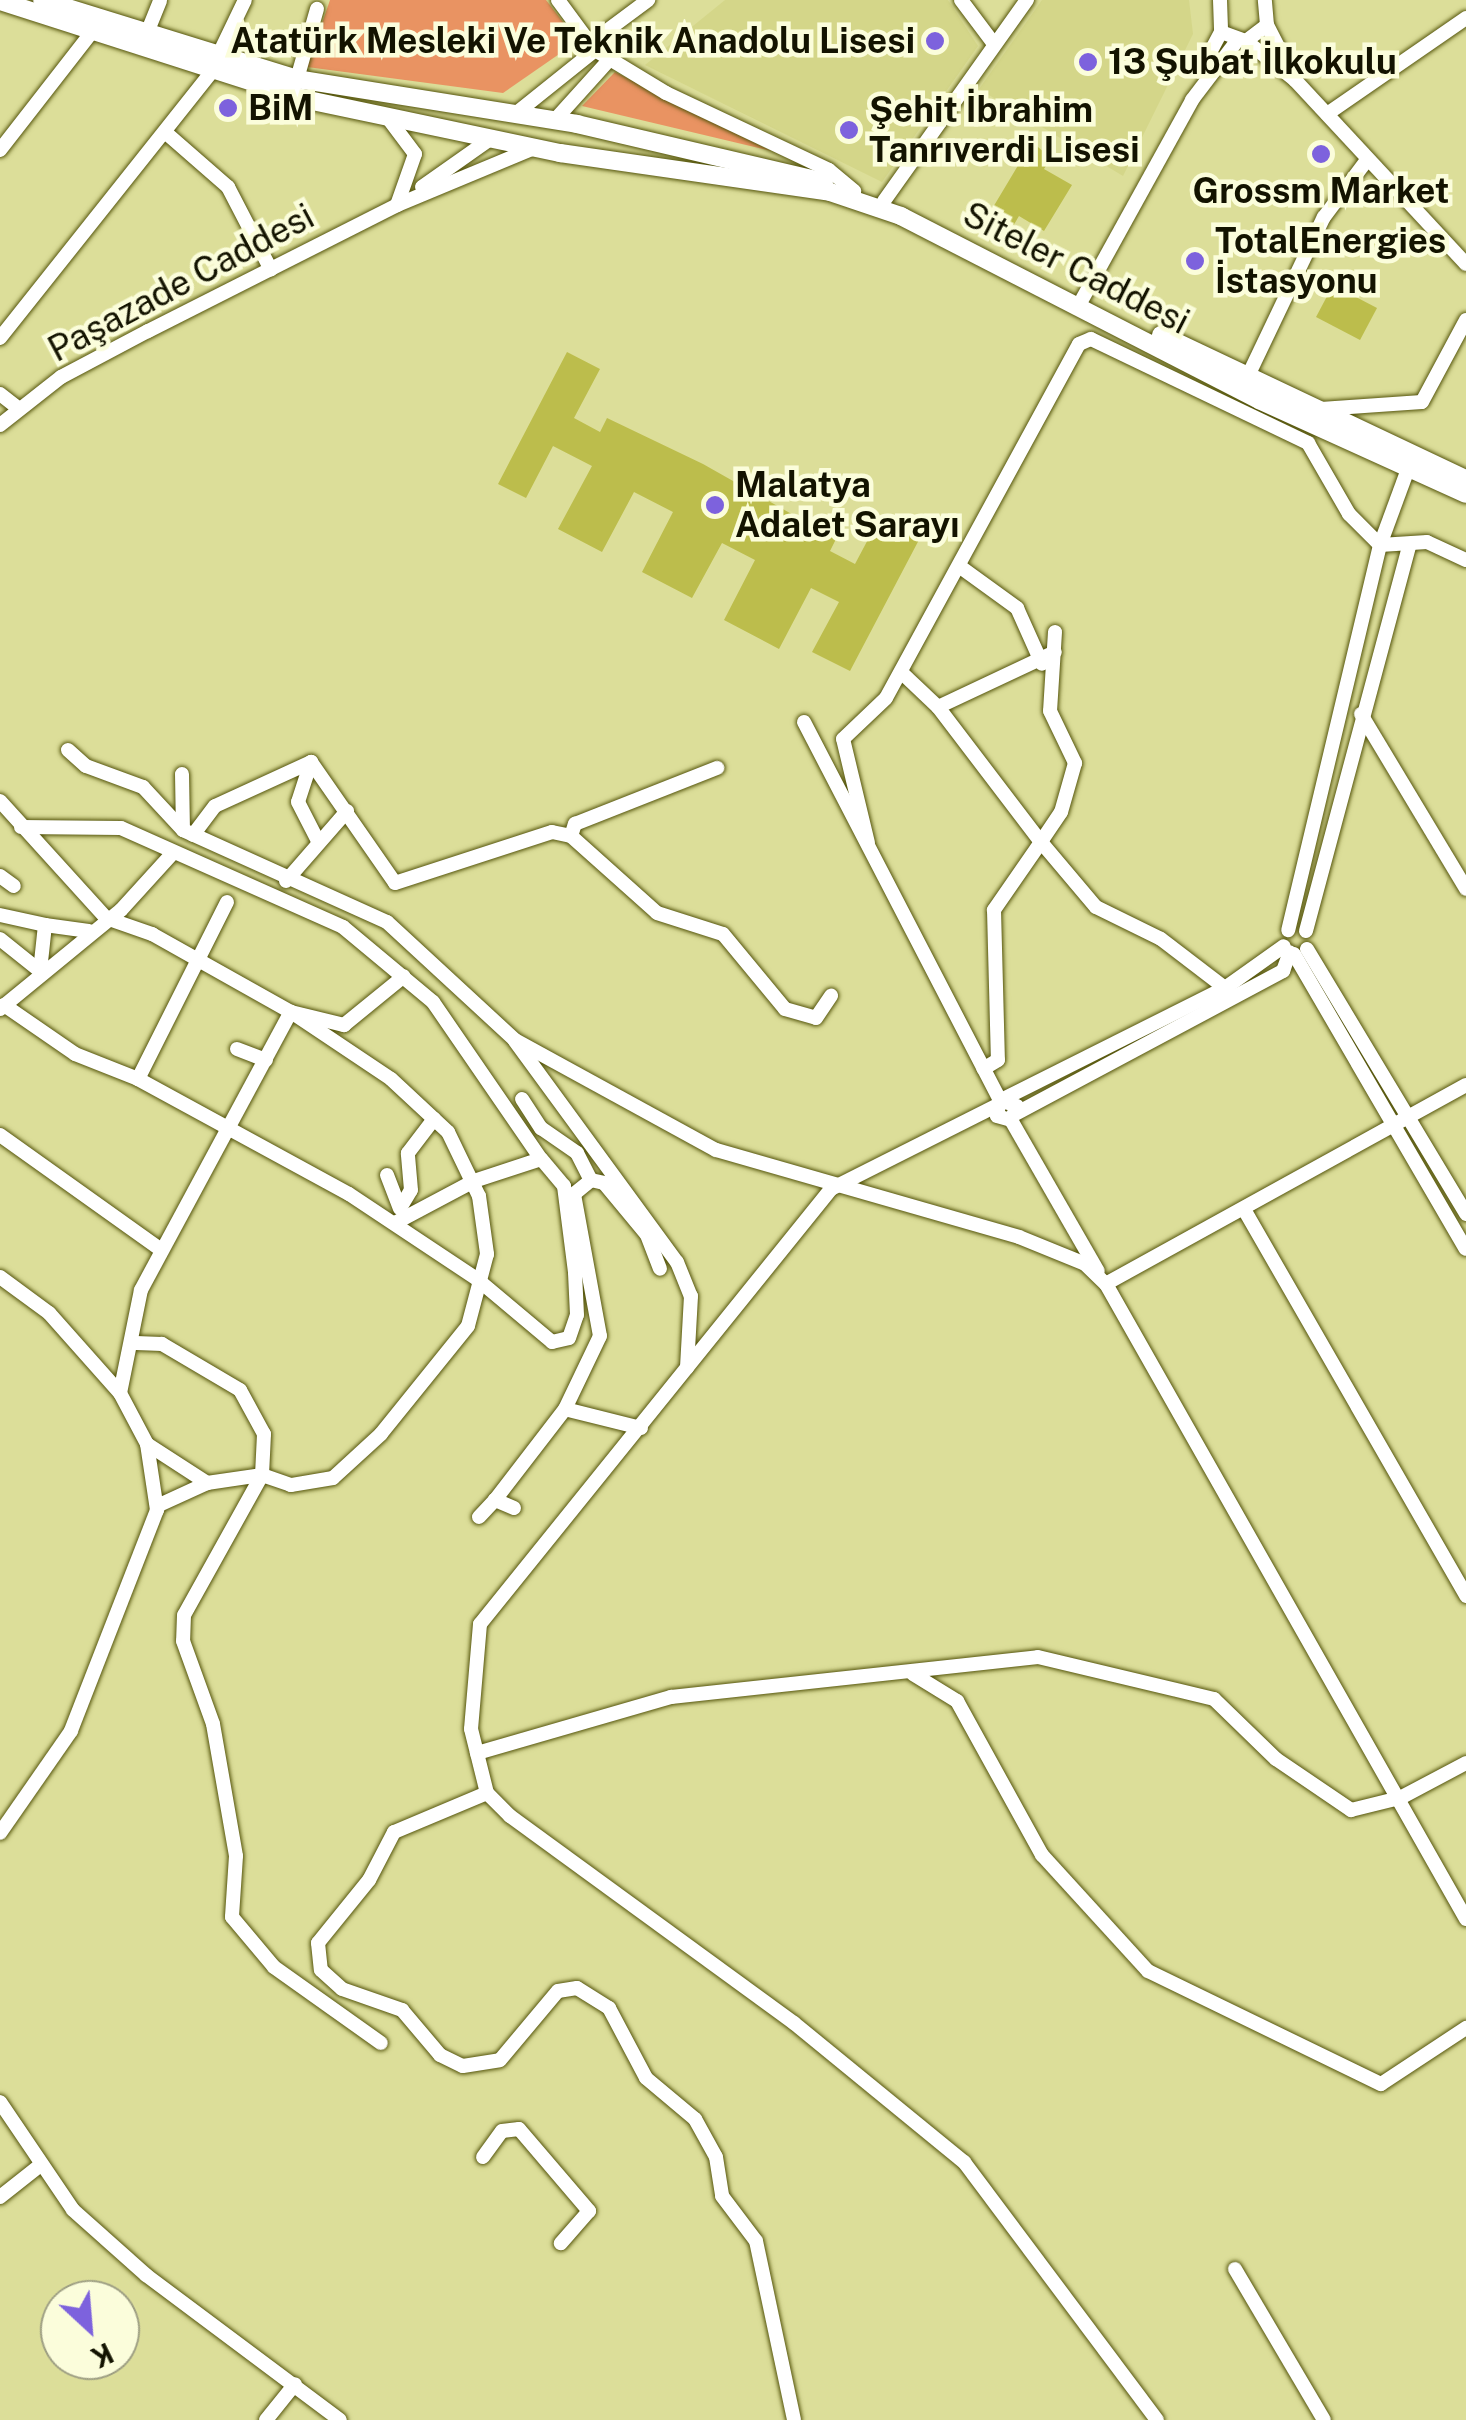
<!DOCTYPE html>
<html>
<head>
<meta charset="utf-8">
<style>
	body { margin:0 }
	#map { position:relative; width:1466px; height:2420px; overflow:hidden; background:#dcde99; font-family:"Public Sans",sans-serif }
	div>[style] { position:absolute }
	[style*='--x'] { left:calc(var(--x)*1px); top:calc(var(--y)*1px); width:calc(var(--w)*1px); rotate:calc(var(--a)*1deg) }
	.built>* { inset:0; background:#d4d689 }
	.green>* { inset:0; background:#e99362 }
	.building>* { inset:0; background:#bcbd4c }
	.roads { filter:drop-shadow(0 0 2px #55550c) drop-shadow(0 0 2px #55550c) }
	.minor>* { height:14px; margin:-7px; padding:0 7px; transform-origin:7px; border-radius:7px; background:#fff }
	.major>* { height:18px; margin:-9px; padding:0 9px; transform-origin:9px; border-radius:9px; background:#fff }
	.dots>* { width:28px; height:28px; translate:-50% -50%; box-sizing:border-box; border:5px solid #fbfddb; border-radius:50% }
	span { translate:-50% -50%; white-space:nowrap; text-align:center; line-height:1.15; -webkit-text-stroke:9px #fbfddb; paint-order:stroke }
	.poi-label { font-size:35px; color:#131300; font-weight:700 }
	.right { translate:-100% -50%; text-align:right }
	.left { translate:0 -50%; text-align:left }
	.street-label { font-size:35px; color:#131300 }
	.north { position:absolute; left:40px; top:2280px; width:100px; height:100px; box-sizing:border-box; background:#fbfddb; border:2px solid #9e9f83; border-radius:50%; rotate:154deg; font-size:28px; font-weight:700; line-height:40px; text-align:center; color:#131300 }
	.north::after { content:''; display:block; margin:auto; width:35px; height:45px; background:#7d62dd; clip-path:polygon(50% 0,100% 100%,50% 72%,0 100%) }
</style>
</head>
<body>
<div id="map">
	<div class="built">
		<div style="clip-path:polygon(725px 0,948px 0,978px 46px,882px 182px,645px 65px)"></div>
		<div style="clip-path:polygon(1042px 0,1189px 0,1193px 34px,1123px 176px,979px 89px)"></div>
	</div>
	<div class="green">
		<div style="clip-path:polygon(330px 0,546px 0,578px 41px,503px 93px,307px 67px)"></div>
		<div style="clip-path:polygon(615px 72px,771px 151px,582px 106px)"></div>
	</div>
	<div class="building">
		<div style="clip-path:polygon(1032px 142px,1051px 158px,1044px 169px,1072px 185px,1044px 231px,1019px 216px,1009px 233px,986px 219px)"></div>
		<div style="clip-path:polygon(1333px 285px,1377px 308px,1360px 340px,1316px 317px)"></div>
		<div style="clip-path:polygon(567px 352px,600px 369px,574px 418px,600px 432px,607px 418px,703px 464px,836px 539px,830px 551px,855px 564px,881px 515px,921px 536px,850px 671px,812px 652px,839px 602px,811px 588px,779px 649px,724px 620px,755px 560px,722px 543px,692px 598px,642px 572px,673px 512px,634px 492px,602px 552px,558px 529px,592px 466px,553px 446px,526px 498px,498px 484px)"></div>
	</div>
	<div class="roads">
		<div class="minor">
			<div style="--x:558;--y:0;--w:62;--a:53.5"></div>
			<div style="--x:595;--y:50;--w:83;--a:31.2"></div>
			<div style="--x:666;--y:93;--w:180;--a:25.3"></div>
			<div style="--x:829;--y:170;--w:33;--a:40"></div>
			<div style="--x:961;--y:0;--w:55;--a:53.1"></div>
			<div style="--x:1220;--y:0;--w:32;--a:88"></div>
			<div style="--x:1221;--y:32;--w:27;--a:20"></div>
			<div style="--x:1246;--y:41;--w:26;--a:-37"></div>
			<div style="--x:1267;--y:25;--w:25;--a:-95"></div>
			<div style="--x:1267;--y:25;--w:62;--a:63"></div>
			<div style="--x:1295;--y:80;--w:251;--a:47.1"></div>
			<div style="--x:147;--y:33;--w:35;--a:-68"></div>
			<div style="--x:1246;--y:41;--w:61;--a:38.4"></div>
			<div style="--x:589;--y:44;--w:74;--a:-36.7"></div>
			<div style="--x:218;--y:56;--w:62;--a:-64.3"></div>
			<div style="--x:1205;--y:62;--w:34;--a:-62"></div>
			<div style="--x:297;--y:79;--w:73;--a:-74.1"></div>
			<div style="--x:1327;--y:114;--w:169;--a:-34.6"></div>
			<div style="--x:514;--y:115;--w:104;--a:-38.7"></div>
			<div style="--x:388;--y:118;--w:45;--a:53.1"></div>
			<div style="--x:415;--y:154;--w:54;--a:109.4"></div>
			<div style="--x:554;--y:121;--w:84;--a:-47.9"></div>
			<div style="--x:165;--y:132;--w:84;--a:41.1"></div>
			<div style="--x:228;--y:187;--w:93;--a:62.6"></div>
			<div style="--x:0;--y:150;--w:148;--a:-52.1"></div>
			<div style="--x:422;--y:187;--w:83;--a:-35.2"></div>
			<div style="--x:884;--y:201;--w:247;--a:-54.6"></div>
			<div style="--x:1079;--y:305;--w:234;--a:-61.1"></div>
			<div style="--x:1192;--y:100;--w:74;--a:-52.7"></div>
			<div style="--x:0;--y:338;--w:339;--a:-51.5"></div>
			<div style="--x:1248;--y:376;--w:176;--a:-64.5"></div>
			<div style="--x:1324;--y:217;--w:71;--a:-53"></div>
			<div style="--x:0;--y:394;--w:24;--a:38"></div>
			<div style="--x:1321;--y:409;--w:101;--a:-4"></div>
			<div style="--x:1422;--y:402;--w:93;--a:-61.8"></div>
			<div style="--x:0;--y:425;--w:78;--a:-38.2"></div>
			<div style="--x:61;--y:377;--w:98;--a:-27.9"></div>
			<div style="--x:148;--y:331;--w:279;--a:-26.8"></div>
			<div style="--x:397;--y:205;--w:148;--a:-22.6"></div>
			<div style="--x:1408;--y:469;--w:81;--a:110.2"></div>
			<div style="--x:1380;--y:545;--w:47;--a:-3.7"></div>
			<div style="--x:1427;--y:542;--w:43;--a:24.8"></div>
			<div style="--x:959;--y:566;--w:72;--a:35.9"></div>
			<div style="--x:1017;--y:608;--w:61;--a:65.9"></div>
			<div style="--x:1055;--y:632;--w:79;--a:93.6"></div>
			<div style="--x:1050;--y:711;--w:58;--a:64.3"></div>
			<div style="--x:1075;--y:763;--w:51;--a:105.9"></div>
			<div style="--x:1061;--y:812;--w:36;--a:124"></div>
			<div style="--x:1041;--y:842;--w:85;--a:49.8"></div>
			<div style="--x:1096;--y:907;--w:72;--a:26.2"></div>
			<div style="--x:1161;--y:939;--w:81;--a:37.4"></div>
			<div style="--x:901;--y:672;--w:51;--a:43.4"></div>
			<div style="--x:938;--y:707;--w:129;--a:-25.2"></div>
			<div style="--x:938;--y:707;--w:170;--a:52.7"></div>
			<div style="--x:1041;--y:842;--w:83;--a:124.7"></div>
			<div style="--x:994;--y:910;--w:150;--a:88.5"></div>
			<div style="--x:998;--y:1060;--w:17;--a:149"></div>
			<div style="--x:1361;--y:714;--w:204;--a:59"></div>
			<div style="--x:804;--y:722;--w:426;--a:62.6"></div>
			<div style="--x:1000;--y:1100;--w:16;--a:101"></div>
			<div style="--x:997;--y:1116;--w:15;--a:16"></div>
			<div style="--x:1011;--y:1120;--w:15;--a:-67"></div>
			<div style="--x:1017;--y:1106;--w:18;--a:-161"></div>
			<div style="--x:68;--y:750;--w:24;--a:42"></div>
			<div style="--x:86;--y:766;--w:61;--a:20.2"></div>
			<div style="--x:143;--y:787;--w:59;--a:47.1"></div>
			<div style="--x:183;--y:830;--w:224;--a:24.3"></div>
			<div style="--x:387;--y:922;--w:174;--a:42.7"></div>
			<div style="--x:515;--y:1040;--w:229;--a:28.7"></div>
			<div style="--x:716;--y:1150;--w:315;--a:16"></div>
			<div style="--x:1019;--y:1237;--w:71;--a:22.2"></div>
			<div style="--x:1085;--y:1264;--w:29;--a:44"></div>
			<div style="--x:311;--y:762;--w:147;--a:55.2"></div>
			<div style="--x:395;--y:883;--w:165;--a:-18"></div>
			<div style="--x:552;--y:832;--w:19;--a:12"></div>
			<div style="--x:571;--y:836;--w:115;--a:41.8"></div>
			<div style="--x:657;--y:913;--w:69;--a:17.7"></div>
			<div style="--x:723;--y:934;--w:97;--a:50.4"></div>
			<div style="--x:785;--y:1009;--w:32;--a:16"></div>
			<div style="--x:816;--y:1018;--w:27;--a:-56"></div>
			<div style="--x:311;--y:762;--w:42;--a:108"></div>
			<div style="--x:298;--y:802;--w:44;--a:62.9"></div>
			<div style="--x:182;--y:774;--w:56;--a:89"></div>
			<div style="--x:0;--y:801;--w:158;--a:47.8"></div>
			<div style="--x:106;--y:918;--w:49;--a:19.2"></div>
			<div style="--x:152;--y:934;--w:159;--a:29.3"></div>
			<div style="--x:291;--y:1012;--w:55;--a:13.8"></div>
			<div style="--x:344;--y:1025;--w:77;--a:-39.2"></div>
			<div style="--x:21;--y:827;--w:100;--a:0.6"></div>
			<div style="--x:121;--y:828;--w:243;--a:24"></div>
			<div style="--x:343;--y:927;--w:117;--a:39.8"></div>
			<div style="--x:433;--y:1002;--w:191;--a:55.5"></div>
			<div style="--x:541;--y:1159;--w:71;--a:161.8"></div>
			<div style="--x:474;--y:1181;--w:89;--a:152"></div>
			<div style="--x:193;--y:835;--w:36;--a:-53"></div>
			<div style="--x:215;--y:806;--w:106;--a:-24.6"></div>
			<div style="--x:571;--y:836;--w:13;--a:-72"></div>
			<div style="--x:575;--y:824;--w:153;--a:-21.5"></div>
			<div style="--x:868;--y:843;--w:107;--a:-103.5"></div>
			<div style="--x:843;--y:739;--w:59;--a:-43.6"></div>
			<div style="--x:886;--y:698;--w:403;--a:-61.4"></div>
			<div style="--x:1079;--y:344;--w:13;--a:-23"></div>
			<div style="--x:1091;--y:339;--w:241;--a:25.6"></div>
			<div style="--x:1308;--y:443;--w:82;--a:60"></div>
			<div style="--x:1349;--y:514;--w:44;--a:45"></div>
			<div style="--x:1380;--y:545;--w:396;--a:103.4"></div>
			<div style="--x:0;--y:876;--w:17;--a:36"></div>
			<div style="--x:286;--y:881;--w:93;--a:-48.9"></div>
			<div style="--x:0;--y:915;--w:46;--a:12.5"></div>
			<div style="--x:45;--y:925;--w:46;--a:96.2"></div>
			<div style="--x:45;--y:925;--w:44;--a:7.8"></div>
			<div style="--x:1306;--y:931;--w:399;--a:-75"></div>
			<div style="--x:0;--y:939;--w:51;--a:38.7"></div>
			<div style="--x:1307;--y:949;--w:309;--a:59"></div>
			<div style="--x:1294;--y:954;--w:341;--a:59.8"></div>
			<div style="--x:4;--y:1005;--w:86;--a:34.6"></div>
			<div style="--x:75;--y:1054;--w:68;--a:21.6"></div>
			<div style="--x:138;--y:1079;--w:240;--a:28.6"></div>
			<div style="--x:349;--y:1194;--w:154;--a:33.6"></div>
			<div style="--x:477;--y:1279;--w:98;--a:40"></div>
			<div style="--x:552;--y:1342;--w:17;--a:-13"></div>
			<div style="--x:569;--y:1338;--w:24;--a:-71"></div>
			<div style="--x:577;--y:1315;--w:43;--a:-92.7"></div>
			<div style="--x:575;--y:1272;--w:87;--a:-97.3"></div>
			<div style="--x:564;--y:1186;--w:35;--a:-130"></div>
			<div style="--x:0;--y:1009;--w:156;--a:-39.3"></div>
			<div style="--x:121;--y:910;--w:76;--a:-47.7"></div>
			<div style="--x:515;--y:1041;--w:274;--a:53.8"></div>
			<div style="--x:677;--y:1262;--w:37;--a:68"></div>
			<div style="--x:691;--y:1296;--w:72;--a:93.2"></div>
			<div style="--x:237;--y:1049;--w:31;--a:21"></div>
			<div style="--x:138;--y:1079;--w:198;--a:-63.3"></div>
			<div style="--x:1466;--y:1085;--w:411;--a:151.1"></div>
			<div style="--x:1106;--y:1284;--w:730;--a:60.45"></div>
			<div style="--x:1005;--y:1098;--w:246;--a:-26.6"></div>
			<div style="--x:1225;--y:988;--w:72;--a:-35.4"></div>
			<div style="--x:522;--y:1099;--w:35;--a:57"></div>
			<div style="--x:541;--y:1128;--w:44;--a:34.8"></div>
			<div style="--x:577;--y:1153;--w:30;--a:63"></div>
			<div style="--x:996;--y:1106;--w:185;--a:153.3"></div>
			<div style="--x:831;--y:1189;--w:559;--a:128.9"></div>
			<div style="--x:480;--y:1624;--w:105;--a:94.9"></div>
			<div style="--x:471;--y:1729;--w:66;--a:76"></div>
			<div style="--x:487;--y:1793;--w:33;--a:45"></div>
			<div style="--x:510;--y:1816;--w:351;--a:36.1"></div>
			<div style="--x:794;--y:2023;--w:220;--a:39.3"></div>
			<div style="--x:964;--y:2162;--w:322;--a:53.2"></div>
			<div style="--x:1017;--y:1113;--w:302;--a:-28.1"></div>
			<div style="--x:1283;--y:971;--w:20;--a:-70"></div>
			<div style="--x:1011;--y:1120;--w:174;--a:60.1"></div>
			<div style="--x:0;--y:1135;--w:196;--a:35.5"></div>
			<div style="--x:387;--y:1175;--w:36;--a:69"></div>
			<div style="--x:402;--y:1205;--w:17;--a:-59"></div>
			<div style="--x:411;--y:1190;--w:37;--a:-95"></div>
			<div style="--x:408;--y:1153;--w:43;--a:-52.6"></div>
			<div style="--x:1245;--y:1211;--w:444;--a:60.1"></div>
			<div style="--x:0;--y:1277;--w:61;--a:36.3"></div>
			<div style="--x:49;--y:1313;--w:107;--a:48.4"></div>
			<div style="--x:120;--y:1393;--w:58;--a:62.1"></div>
			<div style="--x:147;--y:1444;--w:67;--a:81.4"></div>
			<div style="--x:157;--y:1510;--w:237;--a:111.3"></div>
			<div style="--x:71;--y:1731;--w:124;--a:124.8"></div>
			<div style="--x:120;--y:1393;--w:105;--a:-78.5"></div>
			<div style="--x:141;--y:1290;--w:316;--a:-61.7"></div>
			<div style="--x:291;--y:1012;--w:120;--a:33.8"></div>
			<div style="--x:391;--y:1079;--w:78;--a:42.9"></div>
			<div style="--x:448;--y:1132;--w:71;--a:64.2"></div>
			<div style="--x:479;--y:1196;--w:59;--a:82.1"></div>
			<div style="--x:487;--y:1254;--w:74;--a:104.8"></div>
			<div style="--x:468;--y:1326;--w:139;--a:128.9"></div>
			<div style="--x:381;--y:1434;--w:65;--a:137.5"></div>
			<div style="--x:333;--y:1478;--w:43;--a:170.5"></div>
			<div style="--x:291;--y:1485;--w:31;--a:-161"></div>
			<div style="--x:262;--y:1475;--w:41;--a:-87.2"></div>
			<div style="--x:264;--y:1434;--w:50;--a:-118.6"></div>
			<div style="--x:240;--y:1390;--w:91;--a:-149.5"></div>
			<div style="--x:162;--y:1344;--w:26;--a:-178"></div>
			<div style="--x:641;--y:1428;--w:78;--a:-166"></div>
			<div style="--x:565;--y:1409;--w:81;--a:-64.4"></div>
			<div style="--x:600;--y:1336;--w:144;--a:-100.4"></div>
			<div style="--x:574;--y:1194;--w:22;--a:-39"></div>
			<div style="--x:591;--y:1180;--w:13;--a:13"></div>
			<div style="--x:604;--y:1183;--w:67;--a:50.4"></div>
			<div style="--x:647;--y:1235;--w:36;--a:69"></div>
			<div style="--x:147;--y:1444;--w:72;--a:33"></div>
			<div style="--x:157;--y:1506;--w:55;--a:-24.7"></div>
			<div style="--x:207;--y:1483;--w:56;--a:-8.3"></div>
			<div style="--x:262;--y:1475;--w:160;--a:119.1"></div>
			<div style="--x:184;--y:1615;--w:26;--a:92"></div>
			<div style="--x:183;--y:1641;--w:88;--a:70.1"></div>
			<div style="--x:213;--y:1724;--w:134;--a:80.1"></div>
			<div style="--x:236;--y:1856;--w:61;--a:93.8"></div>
			<div style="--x:232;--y:1917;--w:65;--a:50"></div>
			<div style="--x:274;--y:1967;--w:131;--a:35.4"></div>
			<div style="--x:514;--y:1508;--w:21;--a:-157"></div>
			<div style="--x:495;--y:1500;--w:115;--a:-52.4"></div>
			<div style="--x:479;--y:1517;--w:23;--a:-47"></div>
			<div style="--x:913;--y:1674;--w:52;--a:31.5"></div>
			<div style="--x:957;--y:1701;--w:176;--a:61.1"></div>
			<div style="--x:1042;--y:1855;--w:157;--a:47.6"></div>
			<div style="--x:1148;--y:1971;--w:259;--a:25.9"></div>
			<div style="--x:1381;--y:2084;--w:102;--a:-33.4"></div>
			<div style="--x:477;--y:1753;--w:202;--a:-16.1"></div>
			<div style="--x:671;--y:1697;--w:369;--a:-6.2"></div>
			<div style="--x:1038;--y:1657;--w:181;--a:13.4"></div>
			<div style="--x:1214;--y:1699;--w:86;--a:44.1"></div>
			<div style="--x:1276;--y:1759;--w:91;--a:34.2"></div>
			<div style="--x:1351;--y:1810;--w:50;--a:-13.8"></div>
			<div style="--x:1400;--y:1798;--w:75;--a:-27.9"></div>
			<div style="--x:487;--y:1793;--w:101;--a:157.2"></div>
			<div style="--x:394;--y:1832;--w:54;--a:117.5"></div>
			<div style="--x:369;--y:1880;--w:81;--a:129"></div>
			<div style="--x:318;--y:1943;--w:27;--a:84"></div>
			<div style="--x:321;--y:1970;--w:28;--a:42"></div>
			<div style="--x:342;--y:1989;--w:64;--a:19.3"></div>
			<div style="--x:402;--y:2010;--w:59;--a:49.8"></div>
			<div style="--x:440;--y:2055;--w:25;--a:26"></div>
			<div style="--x:463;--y:2066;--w:37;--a:-9"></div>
			<div style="--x:500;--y:2060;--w:90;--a:-50"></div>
			<div style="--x:558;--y:1991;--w:19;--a:-9"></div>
			<div style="--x:577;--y:1988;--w:38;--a:32"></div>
			<div style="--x:609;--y:2008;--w:79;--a:62.1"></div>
			<div style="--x:646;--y:2078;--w:64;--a:39.9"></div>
			<div style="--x:695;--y:2119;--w:43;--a:61.1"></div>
			<div style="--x:716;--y:2157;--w:39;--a:81"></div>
			<div style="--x:722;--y:2196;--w:56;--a:52.9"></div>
			<div style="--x:756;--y:2241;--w:183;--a:78"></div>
			<div style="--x:0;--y:2102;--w:130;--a:55.9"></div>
			<div style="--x:73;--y:2210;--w:98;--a:41.7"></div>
			<div style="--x:146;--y:2275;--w:242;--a:36.8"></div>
			<div style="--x:483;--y:2157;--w:32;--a:-54"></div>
			<div style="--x:502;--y:2131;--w:17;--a:-7"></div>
			<div style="--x:519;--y:2129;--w:108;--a:49.5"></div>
			<div style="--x:589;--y:2211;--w:43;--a:131.2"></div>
			<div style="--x:0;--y:2197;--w:48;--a:-38.3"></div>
			<div style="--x:1235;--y:2269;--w:175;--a:59.5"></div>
			<div style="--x:266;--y:2420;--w:46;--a:-51.1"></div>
		</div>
		<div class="major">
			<div style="--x:42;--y:0;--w:267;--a:17.2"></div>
			<div style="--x:297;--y:79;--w:284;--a:9.1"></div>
			<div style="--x:577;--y:124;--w:254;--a:13.2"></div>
			<div style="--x:0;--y:1;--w:324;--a:17.8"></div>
			<div style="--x:308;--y:100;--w:258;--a:11.9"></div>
			<div style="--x:560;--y:153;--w:273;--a:8.2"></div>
			<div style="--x:830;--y:192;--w:75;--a:18.7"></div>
			<div style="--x:901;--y:216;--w:403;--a:27.2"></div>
			<div style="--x:1259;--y:400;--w:227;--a:24.4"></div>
			<div style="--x:1161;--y:335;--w:337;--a:25.3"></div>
		</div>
	</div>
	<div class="dots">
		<div style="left:935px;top:41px;background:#7d62dd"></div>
		<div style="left:1088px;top:62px;background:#7d62dd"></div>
		<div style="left:228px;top:108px;background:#7d62dd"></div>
		<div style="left:849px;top:130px;background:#7d62dd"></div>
		<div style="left:1321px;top:154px;background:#7d62dd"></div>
		<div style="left:1195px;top:261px;background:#7d62dd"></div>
		<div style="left:715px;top:505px;background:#7d62dd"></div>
	</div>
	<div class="poi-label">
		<span class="right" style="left:915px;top:41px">Atatürk Mesleki Ve Teknik Anadolu Lisesi</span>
		<span class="left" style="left:1108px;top:62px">13 Şubat İlkokulu</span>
		<span class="left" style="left:248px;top:108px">BiM</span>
		<span class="left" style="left:869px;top:130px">Şehit İbrahim<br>Tanrıverdi Lisesi</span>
		<span style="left:1321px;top:191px">Grossm Market</span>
		<span class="left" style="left:1215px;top:261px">TotalEnergies<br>İstasyonu</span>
		<span class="left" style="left:735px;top:505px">Malatya<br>Adalet Sarayı</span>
	</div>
	<div class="street-label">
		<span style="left:1076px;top:268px;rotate:27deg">Siteler Caddesi</span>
		<span style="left:181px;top:283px;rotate:-28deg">Paşazade Caddesi</span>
	</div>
	<div class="north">K</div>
</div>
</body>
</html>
